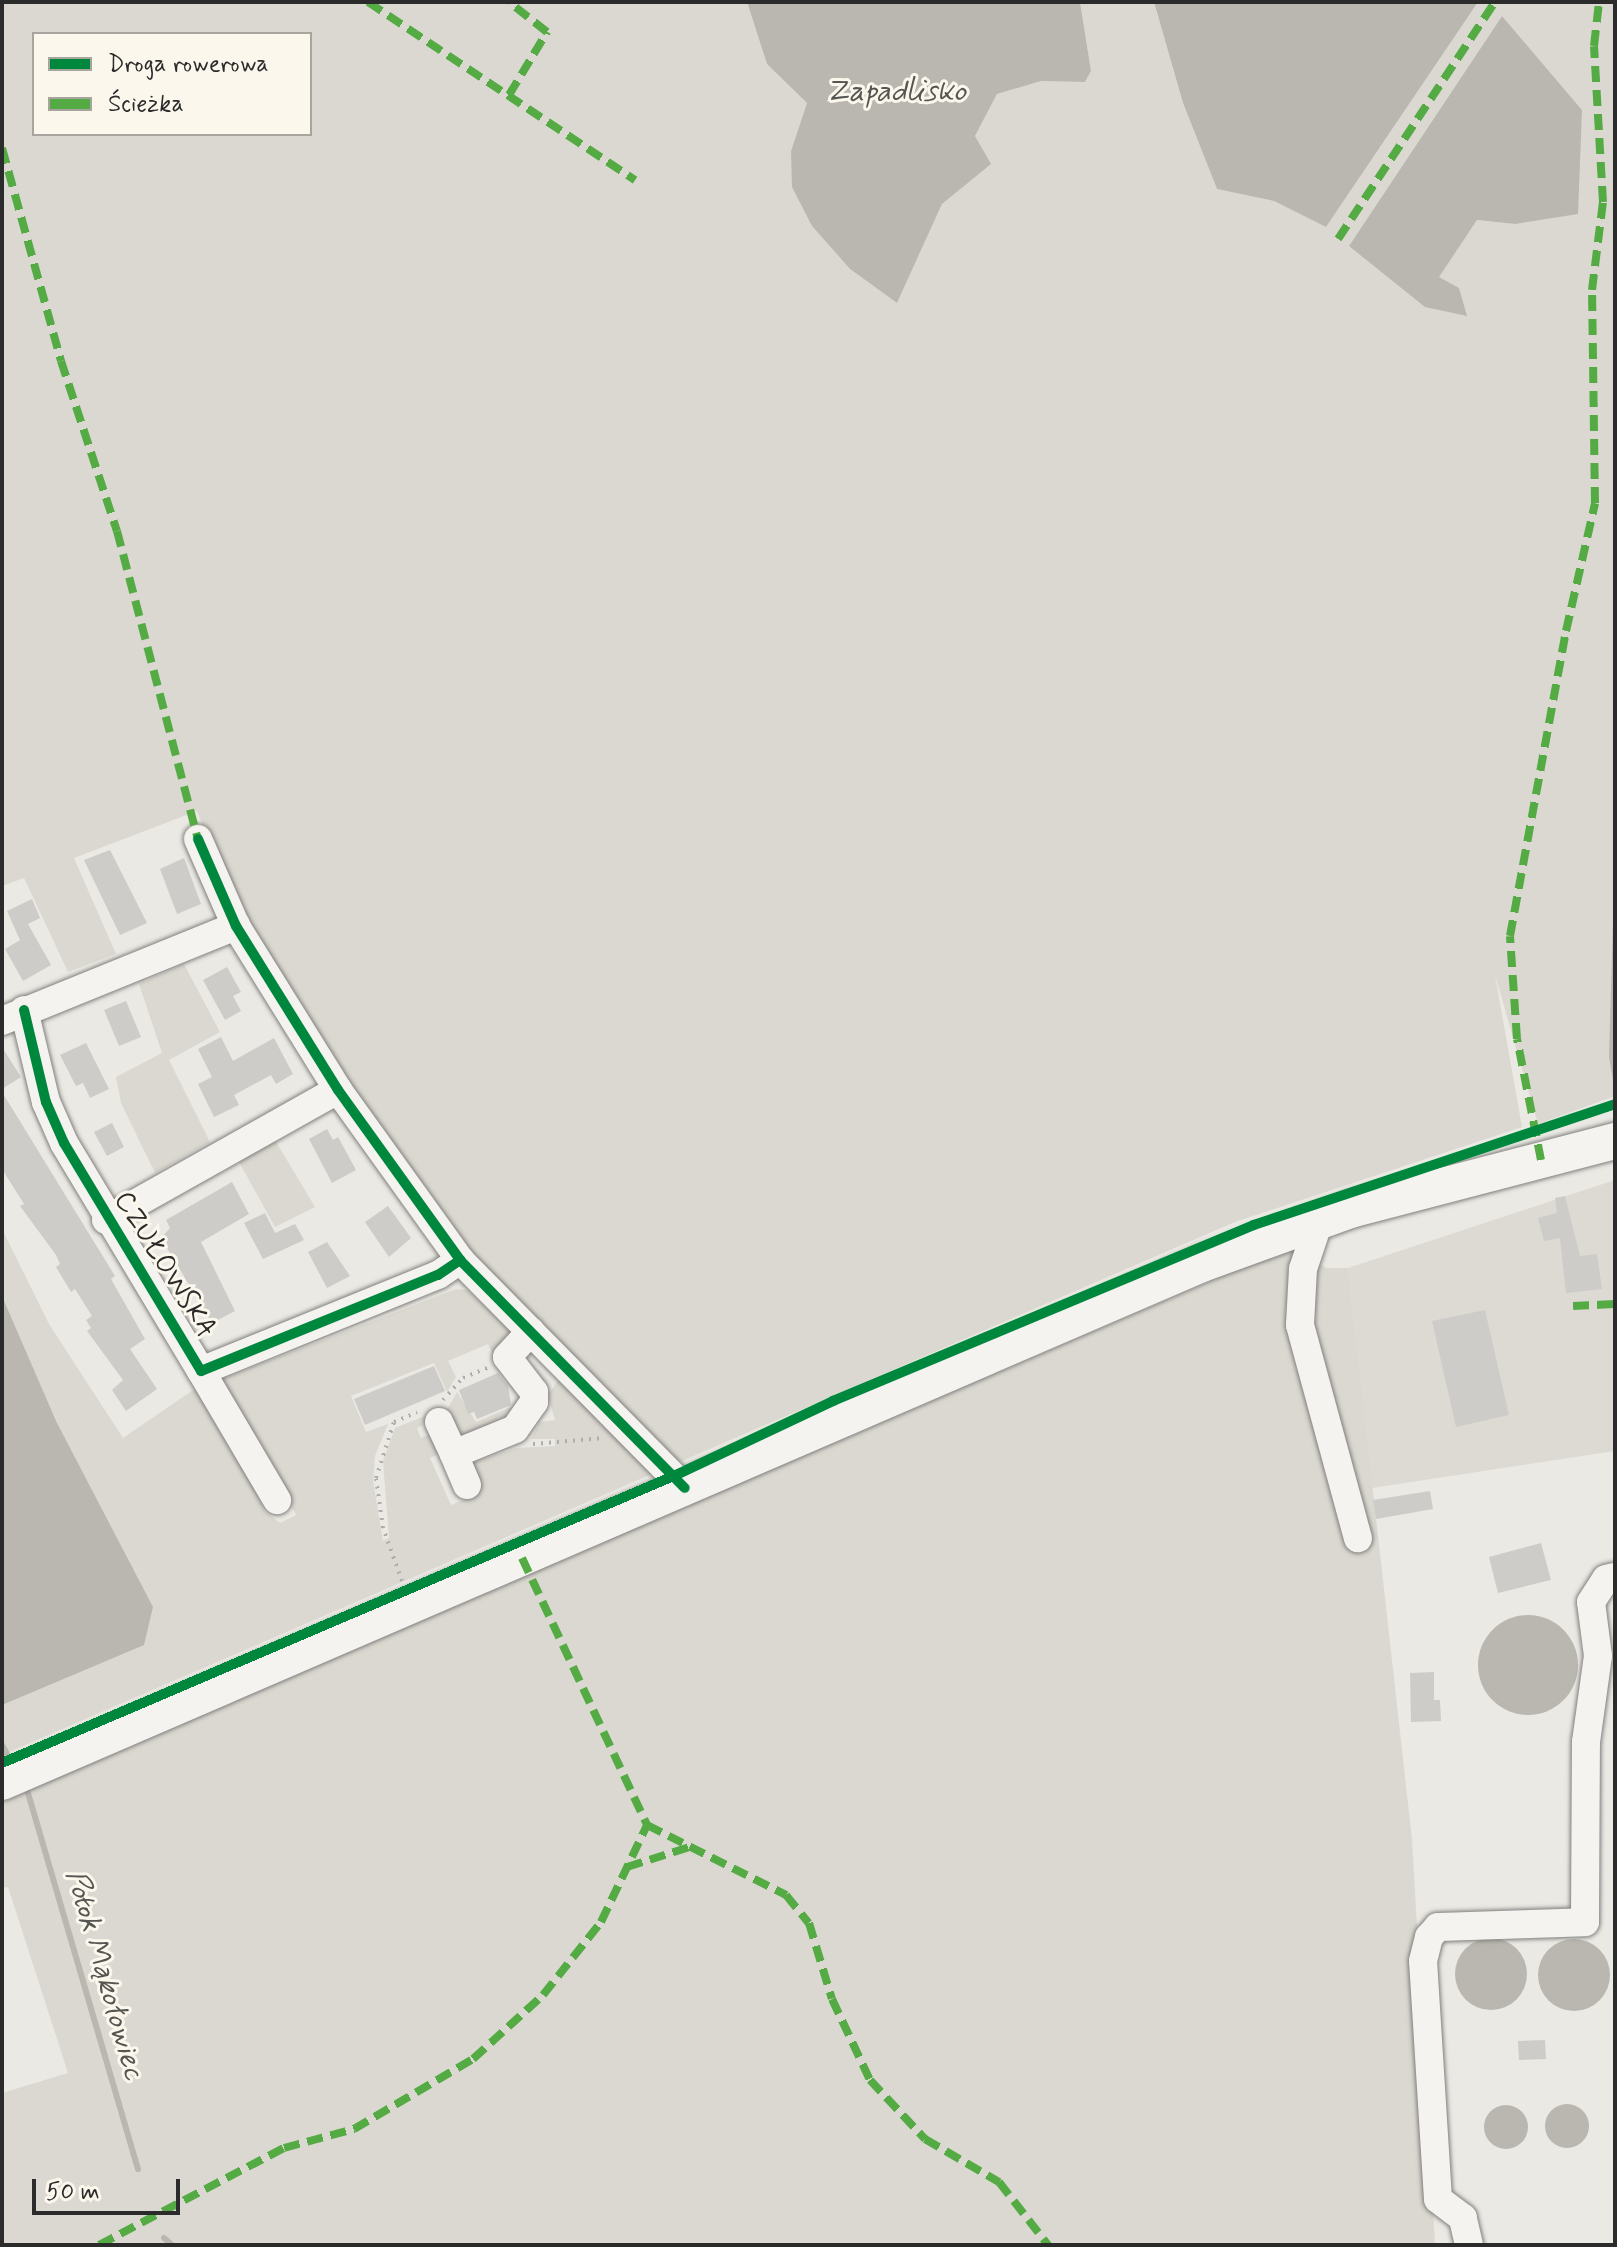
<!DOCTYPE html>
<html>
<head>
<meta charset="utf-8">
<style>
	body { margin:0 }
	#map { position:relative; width:1617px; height:2247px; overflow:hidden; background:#eae9e4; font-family:Mynerve,sans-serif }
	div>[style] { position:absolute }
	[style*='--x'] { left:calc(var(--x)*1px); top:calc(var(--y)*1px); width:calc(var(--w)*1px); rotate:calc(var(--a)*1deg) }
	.built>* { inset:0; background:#dcdad3 }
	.green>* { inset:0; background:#dbd8d1 }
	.water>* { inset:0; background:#b9b7b0 }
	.round { border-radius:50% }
	.stream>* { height:6px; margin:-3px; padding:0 3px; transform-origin:3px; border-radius:3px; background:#b9b7b0 }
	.building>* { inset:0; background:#cdccc8 }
	.path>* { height:4px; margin-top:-2px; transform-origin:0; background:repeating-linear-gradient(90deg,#afaeac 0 2px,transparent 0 8px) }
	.roads { filter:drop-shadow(0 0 2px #81807e) drop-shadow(0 0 2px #81807e) }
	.minor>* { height:28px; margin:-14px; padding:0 14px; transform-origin:14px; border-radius:14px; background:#f4f3ef }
	.major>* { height:36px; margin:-18px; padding:0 18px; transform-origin:18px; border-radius:18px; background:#f4f3ef }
	.quiet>* { height:8px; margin-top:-4px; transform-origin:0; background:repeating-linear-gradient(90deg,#54ab44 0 16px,transparent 0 24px) }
	.cycleway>* { height:10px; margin:-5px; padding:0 5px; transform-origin:5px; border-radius:5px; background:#00873e }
	span { translate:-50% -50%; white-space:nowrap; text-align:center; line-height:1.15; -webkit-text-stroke:6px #fbf7ec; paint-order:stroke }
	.street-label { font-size:28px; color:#2b2b2b }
	.water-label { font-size:30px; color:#555552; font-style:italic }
	.frame { position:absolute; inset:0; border:4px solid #2b2b2b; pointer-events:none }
	.legend { position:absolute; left:32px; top:32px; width:280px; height:104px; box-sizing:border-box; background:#fbf7ec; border:2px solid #a8a59f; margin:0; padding:10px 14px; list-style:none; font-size:24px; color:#2b2b2b }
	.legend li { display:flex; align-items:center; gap:16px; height:40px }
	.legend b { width:40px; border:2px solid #a8a59f }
	.scale { position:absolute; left:32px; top:2179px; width:148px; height:36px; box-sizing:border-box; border:4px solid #2b2b2b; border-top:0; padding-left:10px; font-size:24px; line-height:28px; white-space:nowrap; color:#2b2b2b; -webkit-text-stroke:6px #fbf7ec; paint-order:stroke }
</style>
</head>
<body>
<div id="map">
	<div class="built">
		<div style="clip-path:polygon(1615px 1180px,1615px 1451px,1372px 1488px,1348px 1268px)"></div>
	</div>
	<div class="green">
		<div style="clip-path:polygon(evenodd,2px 2px,747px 2px,767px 64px,807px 103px,791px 151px,812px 226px,850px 269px,897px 303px,942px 204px,990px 164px,975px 136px,997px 94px,1041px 81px,1085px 82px,1091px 71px,1080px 2px,1154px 2px,1183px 103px,1217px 189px,1274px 201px,1326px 227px,1478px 2px,1615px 2px,1615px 1096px,1538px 1124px,1495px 975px,1522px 1127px,1235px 1222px,2px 1755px,2px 1705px,57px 1423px,2px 1296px,2px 1229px,49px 1324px,123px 1438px,196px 1388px,253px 1477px,264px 1511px,280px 1523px,296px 1515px,222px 1379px,456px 1289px,467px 1290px,515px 1335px,495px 1358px,488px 1344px,448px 1361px,456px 1377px,447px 1392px,434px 1363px,351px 1396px,366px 1432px,388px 1424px,375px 1456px,373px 1481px,383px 1541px,389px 1538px,383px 1461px,395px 1428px,430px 1414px,435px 1419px,417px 1428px,421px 1438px,435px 1432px,444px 1451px,430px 1458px,451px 1505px,479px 1494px,471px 1463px,517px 1448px,555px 1446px,555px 1439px,531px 1439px,540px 1422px,555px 1420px,548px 1395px,559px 1379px,344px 1084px,224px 878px,197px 811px,74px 858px,116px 954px,68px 972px,24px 878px,2px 886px,2px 2px,1502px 16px,1582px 110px,1579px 153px,1515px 224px,1477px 220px,1438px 277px,1349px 246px,1502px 16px,2px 2px,34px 34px,310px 34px,310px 134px,34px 134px,34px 34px)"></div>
		<div style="clip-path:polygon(184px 964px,220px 1032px,169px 1060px,210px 1142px,155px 1173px,121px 1103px,116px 1077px,162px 1053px,139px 984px)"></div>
		<div style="clip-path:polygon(275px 1140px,315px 1207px,275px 1227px,239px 1162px)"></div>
		<div style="clip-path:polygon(1288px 1248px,1327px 1268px,1348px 1268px,1412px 1839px,1435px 2245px,2px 2245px,2px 2093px,68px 2073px,8px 1887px,2px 1888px,2px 1803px,52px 1778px)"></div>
		<div style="clip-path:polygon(457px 1392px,476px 1422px,523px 1402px,523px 1409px,462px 1440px,445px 1413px)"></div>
	</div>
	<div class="water">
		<div style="clip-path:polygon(747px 2px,1080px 2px,1091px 71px,1085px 82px,1041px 81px,997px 94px,975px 136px,991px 164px,942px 204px,897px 303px,850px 269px,812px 226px,792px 187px,791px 151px,807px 103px,767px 64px)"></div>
		<div style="clip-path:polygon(1154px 2px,1478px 2px,1326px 227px,1274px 201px,1217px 189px,1183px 103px)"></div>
		<div style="clip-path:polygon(1502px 16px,1582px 110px,1578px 214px,1515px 224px,1477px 220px,1439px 277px,1459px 288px,1467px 316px,1425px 307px,1349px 246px)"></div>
		<div style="clip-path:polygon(1615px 850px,1615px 1092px,1609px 1057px)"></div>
		<div style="clip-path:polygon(2px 1296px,57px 1423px,153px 1607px,144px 1645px,2px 1705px)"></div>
		<div class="round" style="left:1478px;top:1615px;width:100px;height:100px"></div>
		<div class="round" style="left:1455px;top:1938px;width:72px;height:72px"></div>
		<div class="round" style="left:1538px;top:1939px;width:72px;height:72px"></div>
		<div class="round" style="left:1545px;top:2104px;width:44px;height:44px"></div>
		<div class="round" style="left:1484px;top:2105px;width:44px;height:44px"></div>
	</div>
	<div class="stream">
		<div style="--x:2;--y:1745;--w:10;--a:61"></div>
		<div style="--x:28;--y:1793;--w:392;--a:73.7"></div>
		<div style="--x:164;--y:2238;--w:11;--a:41"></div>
	</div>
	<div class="building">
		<div style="clip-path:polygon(110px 850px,147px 923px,120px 935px,84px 860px)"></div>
		<div style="clip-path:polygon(184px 858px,201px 904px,177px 914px,160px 869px)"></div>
		<div style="clip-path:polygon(32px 899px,40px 918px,28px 924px,51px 965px,23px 981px,5px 949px,20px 940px,7px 911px)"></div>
		<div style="clip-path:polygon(227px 967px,241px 992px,233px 996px,241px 1011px,225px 1020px,203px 980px)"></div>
		<div style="clip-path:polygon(126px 1001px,141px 1037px,119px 1046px,104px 1010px)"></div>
		<div style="clip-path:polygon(221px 1037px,233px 1061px,274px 1038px,293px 1074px,276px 1084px,271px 1075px,234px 1095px,239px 1105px,214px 1117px,198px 1084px,212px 1077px,198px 1049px)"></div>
		<div style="clip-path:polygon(86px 1043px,109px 1089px,90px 1098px,83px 1083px,76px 1086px,60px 1055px)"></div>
		<div style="clip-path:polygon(2px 1047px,21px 1077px,2px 1089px)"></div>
		<div style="clip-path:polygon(2px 1092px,115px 1276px,111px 1279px,145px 1339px,130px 1349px,157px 1389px,126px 1411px,112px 1390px,123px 1380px,87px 1331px,91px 1328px,86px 1320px,92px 1316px,75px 1289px,71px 1292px,56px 1267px,60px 1264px,56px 1255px,20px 1206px,24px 1204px,2px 1169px)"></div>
		<div style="clip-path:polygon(112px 1123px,124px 1147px,107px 1156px,94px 1132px)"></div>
		<div style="clip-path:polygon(327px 1129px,333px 1140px,338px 1137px,356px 1170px,332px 1183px,309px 1139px)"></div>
		<div style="clip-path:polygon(232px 1182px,249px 1214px,201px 1242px,235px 1311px,212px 1323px,161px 1238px,170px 1228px,166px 1220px)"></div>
		<div style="clip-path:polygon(1565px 1196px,1580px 1256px,1597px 1254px,1602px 1289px,1566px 1293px,1560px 1238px,1544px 1241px,1538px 1218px,1557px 1213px,1555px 1198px)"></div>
		<div style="clip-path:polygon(388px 1206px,411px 1238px,389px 1257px,365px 1222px)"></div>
		<div style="clip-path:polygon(265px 1213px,275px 1233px,295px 1224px,304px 1240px,263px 1259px,244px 1223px)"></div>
		<div style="clip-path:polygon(327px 1242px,350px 1276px,327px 1288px,308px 1252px)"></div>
		<div style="clip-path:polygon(1485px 1310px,1509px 1415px,1456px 1427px,1432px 1321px)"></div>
		<div style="clip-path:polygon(434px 1366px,445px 1391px,365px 1425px,354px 1399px)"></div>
		<div style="clip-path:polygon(498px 1373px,508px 1386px,511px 1405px,477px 1419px,474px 1412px,468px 1414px,459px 1390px)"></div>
		<div style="clip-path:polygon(1430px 1491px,1433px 1509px,1376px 1519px,1373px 1500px)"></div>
		<div style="clip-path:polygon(1541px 1543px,1551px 1580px,1498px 1593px,1489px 1557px)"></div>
		<div style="clip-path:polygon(1434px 1672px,1434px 1700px,1440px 1700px,1441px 1721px,1411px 1722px,1410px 1673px)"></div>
		<div style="clip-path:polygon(1545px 2040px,1546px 2059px,1519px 2060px,1518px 2041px)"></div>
	</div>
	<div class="path">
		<div style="--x:443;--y:1400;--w:30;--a:-48"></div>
		<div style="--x:463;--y:1378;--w:28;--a:-23"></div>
		<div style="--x:533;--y:1444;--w:71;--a:-4.8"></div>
		<div style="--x:402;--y:1581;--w:56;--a:-109.7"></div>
		<div style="--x:383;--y:1528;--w:50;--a:-98"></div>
		<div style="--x:376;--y:1478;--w:59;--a:-72.2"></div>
		<div style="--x:394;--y:1422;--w:25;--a:-23"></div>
	</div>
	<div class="roads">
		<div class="minor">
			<div style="--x:198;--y:839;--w:95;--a:66.4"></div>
			<div style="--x:236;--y:926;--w:193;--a:58.1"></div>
			<div style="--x:338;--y:1090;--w:209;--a:54.3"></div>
			<div style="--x:460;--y:1260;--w:320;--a:45.4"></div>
			<div style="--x:24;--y:1010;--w:95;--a:76.6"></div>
			<div style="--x:46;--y:1102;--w:45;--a:66.3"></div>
			<div style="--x:64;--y:1143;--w:266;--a:59"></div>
			<div style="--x:201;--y:1371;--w:256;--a:-22.1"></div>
			<div style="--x:438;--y:1275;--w:27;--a:-34"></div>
			<div style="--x:2;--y:1021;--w:253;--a:-22.1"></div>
			<div style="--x:106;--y:1220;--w:266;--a:-29.3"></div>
			<div style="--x:1319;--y:1221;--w:51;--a:108.4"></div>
			<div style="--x:1303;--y:1269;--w:56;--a:93.1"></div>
			<div style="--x:1300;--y:1325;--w:221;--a:74.8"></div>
			<div style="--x:201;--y:1371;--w:150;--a:59.5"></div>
			<div style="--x:439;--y:1422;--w:35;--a:65"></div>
			<div style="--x:467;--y:1485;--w:34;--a:-113"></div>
			<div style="--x:454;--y:1454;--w:66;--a:-22.3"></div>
			<div style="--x:515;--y:1429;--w:33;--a:-55"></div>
			<div style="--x:534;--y:1402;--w:10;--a:-90"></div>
			<div style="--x:534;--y:1392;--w:44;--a:-127.6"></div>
			<div style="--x:507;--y:1357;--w:35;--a:-47"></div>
			<div style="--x:1469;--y:2245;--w:28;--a:-103"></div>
			<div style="--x:1463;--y:2218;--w:31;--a:-143"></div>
			<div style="--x:1438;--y:2199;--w:238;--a:-93.6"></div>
			<div style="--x:1423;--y:1961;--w:25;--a:-76"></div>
			<div style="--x:1429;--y:1937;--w:13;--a:-48"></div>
			<div style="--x:1438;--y:1927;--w:147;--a:-1.9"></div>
			<div style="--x:1585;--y:1922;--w:180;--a:-89.7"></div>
			<div style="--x:1586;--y:1742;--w:87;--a:-82.1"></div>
			<div style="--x:1598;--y:1656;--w:54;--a:-97.4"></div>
			<div style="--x:1591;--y:1602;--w:27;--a:-57"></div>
			<div style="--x:1606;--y:1579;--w:9;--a:-13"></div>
		</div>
		<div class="major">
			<div style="--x:2;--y:1782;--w:1307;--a:-23.35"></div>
			<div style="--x:1202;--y:1264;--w:158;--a:-20"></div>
			<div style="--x:1350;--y:1210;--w:274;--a:-14.6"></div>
		</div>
	</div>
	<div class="quiet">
		<div style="--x:368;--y:2;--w:321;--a:33.7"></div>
		<div style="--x:509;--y:95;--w:74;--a:-58.9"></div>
		<div style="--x:547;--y:32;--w:48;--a:-141.7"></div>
		<div style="--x:2;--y:148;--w:221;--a:74.5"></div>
		<div style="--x:61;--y:361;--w:179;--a:71.8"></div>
		<div style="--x:117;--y:531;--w:318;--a:75.3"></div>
		<div style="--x:1338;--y:239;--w:284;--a:-56.5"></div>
		<div style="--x:1541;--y:1160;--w:123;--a:-101.2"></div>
		<div style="--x:1517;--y:1039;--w:103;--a:-93.9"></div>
		<div style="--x:1510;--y:936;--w:310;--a:-79.6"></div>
		<div style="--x:1566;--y:631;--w:131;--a:-77.2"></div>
		<div style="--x:1595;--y:503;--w:213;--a:-90.8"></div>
		<div style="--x:1592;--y:290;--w:89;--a:-82.9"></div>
		<div style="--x:1603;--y:202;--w:156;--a:-93.3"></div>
		<div style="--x:1594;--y:46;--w:44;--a:-83.5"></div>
		<div style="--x:1573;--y:1306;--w:42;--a:-2.7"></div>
		<div style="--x:522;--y:1558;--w:295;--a:64.9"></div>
		<div style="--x:647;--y:1825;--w:156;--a:26.7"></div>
		<div style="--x:786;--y:1895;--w:36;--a:51"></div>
		<div style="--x:809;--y:1923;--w:79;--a:73.2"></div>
		<div style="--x:832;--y:1999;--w:89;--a:64.9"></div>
		<div style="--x:870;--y:2080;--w:81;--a:47"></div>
		<div style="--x:925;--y:2139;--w:86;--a:30.2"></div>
		<div style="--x:999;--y:2182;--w:80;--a:52.1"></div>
		<div style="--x:627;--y:1867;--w:69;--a:-17.7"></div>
		<div style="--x:99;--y:2245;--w:209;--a:-27.7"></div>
		<div style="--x:284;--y:2148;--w:73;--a:-15.2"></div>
		<div style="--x:354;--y:2129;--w:138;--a:-30.5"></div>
		<div style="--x:473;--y:2059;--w:95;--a:-42.4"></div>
		<div style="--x:543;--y:1995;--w:93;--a:-51.5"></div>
		<div style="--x:601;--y:1922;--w:107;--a:-64.6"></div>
	</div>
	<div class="cycleway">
		<div style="--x:198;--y:839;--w:95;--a:66.4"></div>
		<div style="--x:236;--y:926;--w:193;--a:58.1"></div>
		<div style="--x:338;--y:1090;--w:209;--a:54.3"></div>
		<div style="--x:460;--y:1260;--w:320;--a:45.4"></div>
		<div style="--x:24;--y:1010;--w:95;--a:76.6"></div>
		<div style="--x:46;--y:1102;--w:45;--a:66.3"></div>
		<div style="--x:64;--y:1143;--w:266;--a:59"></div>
		<div style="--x:201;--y:1371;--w:256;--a:-22.1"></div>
		<div style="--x:438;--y:1275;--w:27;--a:-34"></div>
		<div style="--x:2;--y:1763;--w:733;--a:-23.14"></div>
		<div style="--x:676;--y:1475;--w:174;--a:-25.2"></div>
		<div style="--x:833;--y:1401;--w:456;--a:-22.7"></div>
		<div style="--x:1254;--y:1225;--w:381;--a:-18.5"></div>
	</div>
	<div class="street-label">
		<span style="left:164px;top:1265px;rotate:58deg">CZUŁOWSKA</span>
	</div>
	<div class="water-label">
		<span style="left:896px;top:92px">Zapadlisko</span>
		<span style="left:104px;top:1975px;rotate:74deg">Potok Mąkołowiec</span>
	</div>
	<div class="frame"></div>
	<ul class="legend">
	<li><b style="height:10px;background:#00873e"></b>Droga rowerowa</li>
	<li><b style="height:10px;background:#54ab44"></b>Ścieżka</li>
	</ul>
	<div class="scale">50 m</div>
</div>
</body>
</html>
